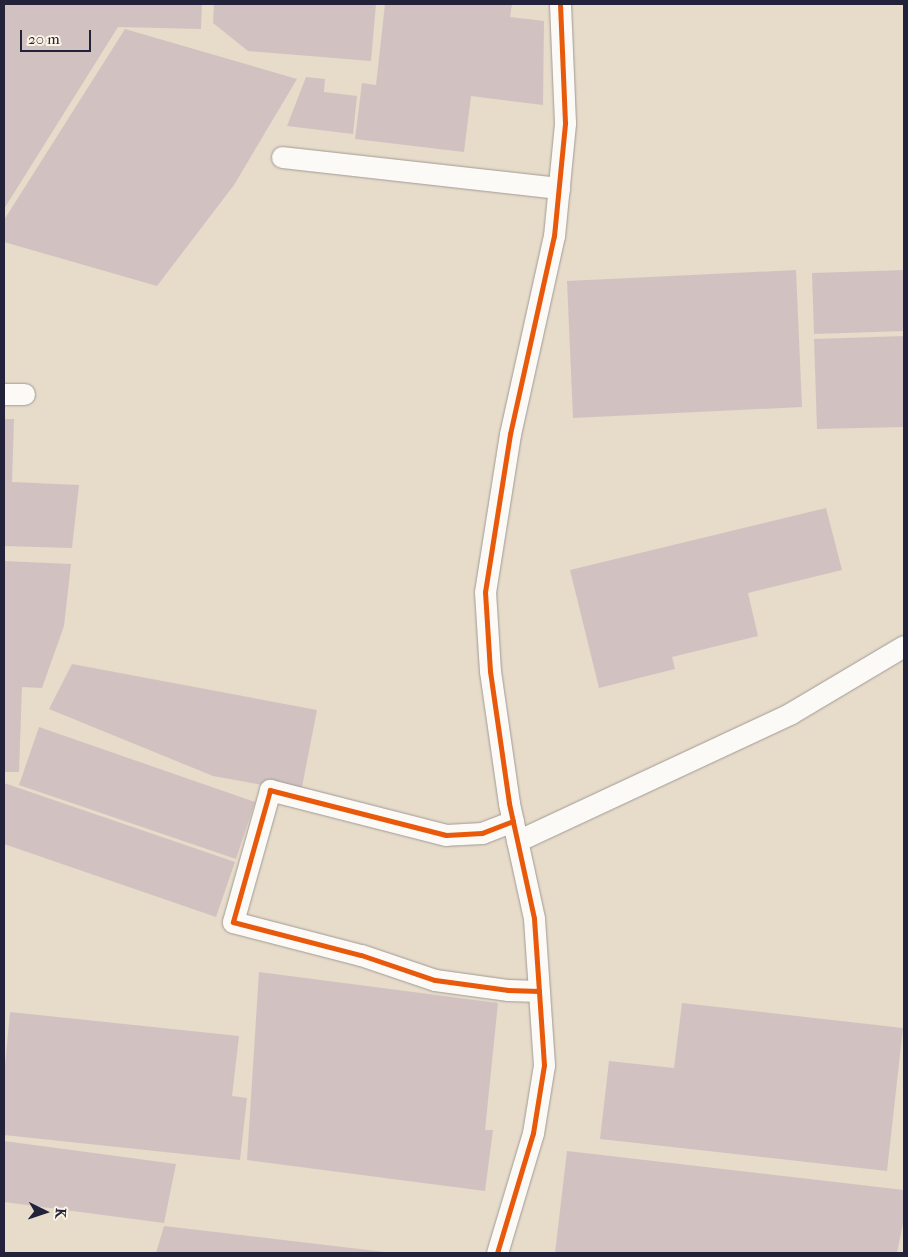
<!DOCTYPE html>
<html>
<head>
<meta charset="utf-8">
<style>
	body { margin:0 }
	#map { position:relative; width:908px; height:1257px; overflow:hidden; background:#e7dbca; font-family:"IM FELL French Canon",serif }
	div>[style] { position:absolute }
	[style*='--x'] { left:calc(var(--x)*1px); top:calc(var(--y)*1px); width:calc(var(--w)*1px); rotate:calc(var(--a)*1deg) }
	.building>* { inset:0; background:#d1c2c1 }
	.roads { filter:drop-shadow(0 0 1px #a19b94) drop-shadow(0 0 1px #a19b94) }
	.street>* { height:21px; margin:-10.5px; padding:0 10.5px; transform-origin:10.5px; border-radius:10.5px; background:#fbfaf7 }
	.cycleway>* { height:5px; margin:-2.5px; padding:0 2.5px; transform-origin:2.5px; border-radius:2.5px; background:#e8590c }
	span { translate:-50% -50%; white-space:nowrap; text-align:center; line-height:1.15; -webkit-text-stroke:4px #fcf5e5; paint-order:stroke }
	.frame { position:absolute; inset:0; border:5px solid #22223b; pointer-events:none }
	.north { position:absolute; left:20px; top:1187px; width:50px; height:50px; -webkit-text-stroke:4px #fcf5e5; paint-order:stroke; rotate:94deg; font-size:14px; font-weight:700; line-height:20px; text-align:center; color:#22223b }
	.north::after { content:''; display:block; margin:auto; width:18px; height:22px; background:#22223b; clip-path:polygon(50% 0,100% 100%,50% 72%,0 100%) }
	.scale { position:absolute; left:20px; top:30px; width:71px; height:22px; box-sizing:border-box; border:2px solid #22223b; border-top:0; padding-left:6px; font-size:15px; line-height:18px; white-space:nowrap; color:#22223b; -webkit-text-stroke:4px #fcf5e5; paint-order:stroke }
</style>
</head>
<body>
<div id="map">
	<div class="building">
		<div style="clip-path:polygon(4px 4px,202px 4px,201px 29px,118px 27px,4px 209px)"></div>
		<div style="clip-path:polygon(214px 4px,376px 4px,371px 61px,248px 51px,213px 23px)"></div>
		<div style="clip-path:polygon(385px 4px,512px 4px,510px 17px,544px 21px,543px 105px,471px 96px,464px 152px,355px 139px,362px 83px,376px 85px)"></div>
		<div style="clip-path:polygon(125px 29px,297px 79px,234px 185px,157px 286px,4px 242px,4px 220px)"></div>
		<div style="clip-path:polygon(306px 77px,325px 79px,324px 92px,357px 96px,353px 134px,287px 126px)"></div>
		<div style="clip-path:polygon(796px 270px,802px 407px,573px 418px,567px 281px)"></div>
		<div style="clip-path:polygon(904px 270px,904px 331px,814px 334px,812px 273px)"></div>
		<div style="clip-path:polygon(904px 336px,904px 427px,817px 429px,814px 339px)"></div>
		<div style="clip-path:polygon(4px 419px,14px 419px,12px 482px,79px 485px,72px 548px,4px 546px)"></div>
		<div style="clip-path:polygon(826px 508px,842px 570px,748px 593px,758px 636px,672px 657px,675px 669px,599px 688px,570px 570px)"></div>
		<div style="clip-path:polygon(4px 561px,71px 564px,64px 626px,42px 688px,22px 687px,19px 772px,4px 772px)"></div>
		<div style="clip-path:polygon(72px 664px,317px 710px,301px 792px,213px 776px,49px 709px)"></div>
		<div style="clip-path:polygon(39px 727px,255px 802px,236px 859px,19px 785px)"></div>
		<div style="clip-path:polygon(4px 783px,235px 862px,216px 917px,4px 844px)"></div>
		<div style="clip-path:polygon(259px 972px,498px 1003px,485px 1130px,493px 1130px,485px 1191px,247px 1160px)"></div>
		<div style="clip-path:polygon(682px 1003px,903px 1028px,887px 1171px,600px 1139px,609px 1061px,674px 1068px)"></div>
		<div style="clip-path:polygon(10px 1012px,239px 1036px,232px 1096px,247px 1098px,240px 1160px,4px 1135px,4px 1076px)"></div>
		<div style="clip-path:polygon(4px 1141px,176px 1164px,164px 1223px,4px 1202px)"></div>
		<div style="clip-path:polygon(567px 1151px,904px 1190px,904px 1219px,897px 1253px,555px 1253px)"></div>
		<div style="clip-path:polygon(164px 1226px,385px 1252px,385px 1253px,156px 1253px)"></div>
	</div>
	<div class="roads">
		<div class="street">
			<div style="--x:282;--y:157;--w:279;--a:6.4"></div>
			<div style="--x:4;--y:394;--w:20;--a:0"></div>
			<div style="--x:513;--y:821;--w:33;--a:159"></div>
			<div style="--x:482;--y:833;--w:36;--a:177"></div>
			<div style="--x:446;--y:835;--w:182;--a:-165.7"></div>
			<div style="--x:270;--y:790;--w:137;--a:105.7"></div>
			<div style="--x:233;--y:922;--w:132;--a:14.5"></div>
			<div style="--x:361;--y:955;--w:78;--a:18.7"></div>
			<div style="--x:435;--y:980;--w:74;--a:7.8"></div>
			<div style="--x:508;--y:990;--w:31;--a:2"></div>
			<div style="--x:517;--y:841;--w:302;--a:-25"></div>
			<div style="--x:791;--y:713;--w:131;--a:-30.7"></div>
			<div style="--x:497;--y:1253;--w:125;--a:-73.3"></div>
			<div style="--x:533;--y:1133;--w:69;--a:-80.8"></div>
			<div style="--x:544;--y:1065;--w:147;--a:-93.9"></div>
			<div style="--x:534;--y:918;--w:118;--a:-102.3"></div>
			<div style="--x:509;--y:803;--w:133;--a:-98.2"></div>
			<div style="--x:490;--y:671;--w:79;--a:-93.6"></div>
			<div style="--x:485;--y:592;--w:160;--a:-81"></div>
			<div style="--x:510;--y:434;--w:203;--a:-77.5"></div>
			<div style="--x:554;--y:236;--w:114;--a:-84.4"></div>
			<div style="--x:565;--y:123;--w:119;--a:-92.4"></div>
		</div>
	</div>
	<div class="cycleway">
		<div style="--x:513;--y:821;--w:33;--a:159"></div>
		<div style="--x:482;--y:833;--w:36;--a:177"></div>
		<div style="--x:446;--y:835;--w:182;--a:-165.7"></div>
		<div style="--x:270;--y:790;--w:137;--a:105.7"></div>
		<div style="--x:233;--y:922;--w:132;--a:14.5"></div>
		<div style="--x:361;--y:955;--w:78;--a:18.7"></div>
		<div style="--x:435;--y:980;--w:74;--a:7.8"></div>
		<div style="--x:508;--y:990;--w:31;--a:2"></div>
		<div style="--x:497;--y:1253;--w:125;--a:-73.3"></div>
		<div style="--x:533;--y:1133;--w:69;--a:-80.8"></div>
		<div style="--x:544;--y:1065;--w:147;--a:-93.9"></div>
		<div style="--x:534;--y:918;--w:118;--a:-102.3"></div>
		<div style="--x:509;--y:803;--w:133;--a:-98.2"></div>
		<div style="--x:490;--y:671;--w:79;--a:-93.6"></div>
		<div style="--x:485;--y:592;--w:160;--a:-81"></div>
		<div style="--x:510;--y:434;--w:203;--a:-77.5"></div>
		<div style="--x:554;--y:236;--w:114;--a:-84.4"></div>
		<div style="--x:565;--y:123;--w:119;--a:-92.4"></div>
	</div>
	<div class="frame"></div>
	<div class="north">K</div>
	<div class="scale">20 m</div>
</div>
</body>
</html>
